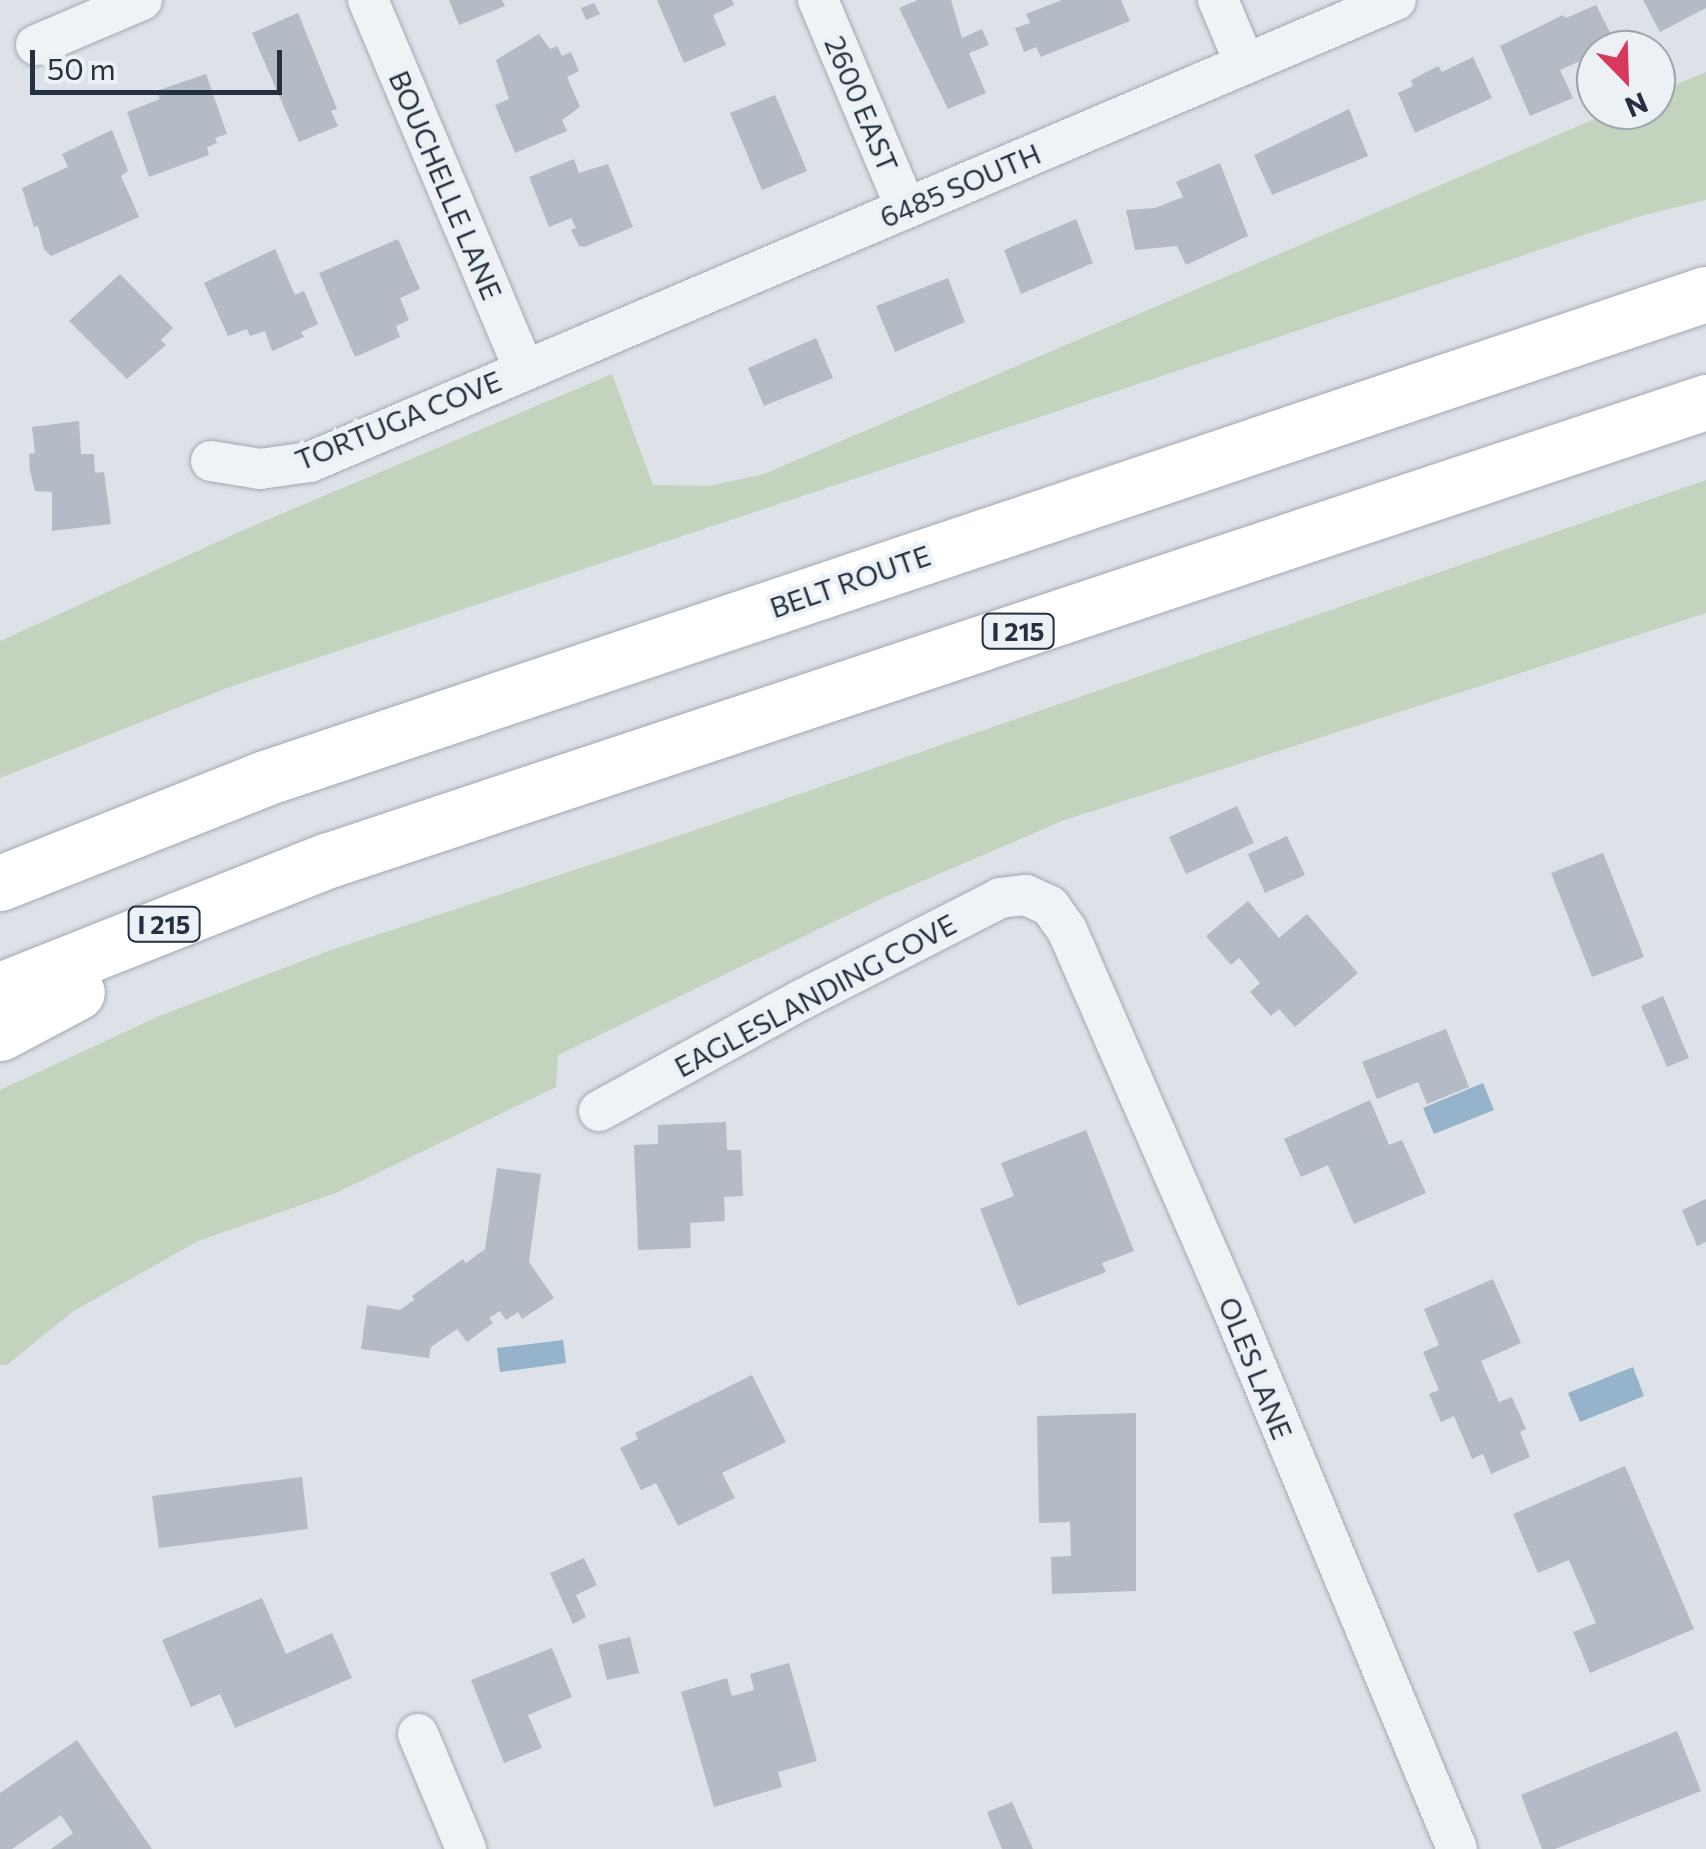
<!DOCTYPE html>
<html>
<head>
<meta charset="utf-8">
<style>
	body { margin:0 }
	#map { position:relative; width:1706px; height:1849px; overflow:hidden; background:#dde2e8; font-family:Commissioner,sans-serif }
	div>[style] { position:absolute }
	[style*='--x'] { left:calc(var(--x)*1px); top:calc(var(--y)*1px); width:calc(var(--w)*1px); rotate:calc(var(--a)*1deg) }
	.green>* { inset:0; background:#c4d3bd }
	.water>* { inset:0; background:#95b3cb }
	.building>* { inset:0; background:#b4bbc5 }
	.roads { filter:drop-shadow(0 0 2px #a2a9b2) drop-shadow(0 0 2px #a2a9b2) }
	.minor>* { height:40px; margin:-20px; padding:0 20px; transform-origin:20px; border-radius:20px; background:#f0f3f6 }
	.highway>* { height:55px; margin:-27.5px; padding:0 27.5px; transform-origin:27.5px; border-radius:27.5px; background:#fff }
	span { translate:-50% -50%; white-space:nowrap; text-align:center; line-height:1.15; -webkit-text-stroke:8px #ecf1f6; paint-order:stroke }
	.shield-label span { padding:2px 8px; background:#ecf1f6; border:2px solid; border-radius:8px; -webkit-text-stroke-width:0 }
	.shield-label { font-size:25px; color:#253140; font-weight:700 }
	.street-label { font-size:28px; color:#253140 }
	.north { position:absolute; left:1576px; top:30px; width:100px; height:100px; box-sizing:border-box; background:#ecf1f6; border:2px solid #9ca4ad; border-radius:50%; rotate:157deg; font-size:28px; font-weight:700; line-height:40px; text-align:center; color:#253140 }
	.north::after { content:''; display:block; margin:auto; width:35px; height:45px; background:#d8385a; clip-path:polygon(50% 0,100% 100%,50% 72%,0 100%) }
	.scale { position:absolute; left:30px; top:50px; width:252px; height:45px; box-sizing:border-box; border:5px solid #253140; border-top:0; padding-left:12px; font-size:30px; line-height:35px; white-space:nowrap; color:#253140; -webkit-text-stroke:8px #ecf1f6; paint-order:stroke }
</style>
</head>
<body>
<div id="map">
	<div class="green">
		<div style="clip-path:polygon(1706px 72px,1706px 200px,1644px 215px,227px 688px,0 778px,0 641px,248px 528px,612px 374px,653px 485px,709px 486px,764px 474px,1616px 110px,1656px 110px,1656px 93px)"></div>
		<div style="clip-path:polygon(1706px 480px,1706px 613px,1062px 821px,885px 897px,558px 1055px,556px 1087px,338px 1192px,198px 1241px,72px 1312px,7px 1365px,0 1365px,0 1090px,157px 1017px,328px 951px,684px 834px)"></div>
	</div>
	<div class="water">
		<div style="clip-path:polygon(1483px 1083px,1494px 1110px,1434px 1134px,1423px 1108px)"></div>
		<div style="clip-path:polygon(563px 1340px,566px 1363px,500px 1372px,497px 1348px)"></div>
		<div style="clip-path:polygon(1633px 1367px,1644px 1396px,1580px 1422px,1568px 1393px)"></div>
	</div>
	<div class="building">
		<div style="clip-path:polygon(449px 0,502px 0,505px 6px,459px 25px)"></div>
		<div style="clip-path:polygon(657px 0,732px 0,734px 5px,713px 15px,726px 45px,684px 63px)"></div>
		<div style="clip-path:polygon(918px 0,951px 0,962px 38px,982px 29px,989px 45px,969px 53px,986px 93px,948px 109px,899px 8px)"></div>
		<div style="clip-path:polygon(1062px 0,1121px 0,1130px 21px,1041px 57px,1036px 47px,1024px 52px,1015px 28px,1030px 23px,1026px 14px)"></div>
		<div style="clip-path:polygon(1643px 0,1706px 0,1706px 8px,1660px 32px)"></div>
		<div style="clip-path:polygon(594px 3px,600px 14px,586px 20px,581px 8px)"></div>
		<div style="clip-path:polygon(1596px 5px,1617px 46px,1596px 50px,1596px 54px,1560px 70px,1573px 98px,1530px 116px,1500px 46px,1563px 15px,1566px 18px)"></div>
		<div style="clip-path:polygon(298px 13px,337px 109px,331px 111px,338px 126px,299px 142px,252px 33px)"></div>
		<div style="clip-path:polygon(539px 34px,550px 49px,557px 46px,562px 56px,571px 52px,579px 71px,567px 77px,580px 107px,562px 120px,567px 131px,515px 153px,495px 105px,509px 99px,496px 60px)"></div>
		<div style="clip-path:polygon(1473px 57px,1492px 98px,1415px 133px,1398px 93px,1413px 86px,1411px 80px,1438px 66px,1442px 72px)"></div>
		<div style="clip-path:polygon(206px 74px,227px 134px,215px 138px,217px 143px,207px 147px,209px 155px,149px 177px,127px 112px,160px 99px,156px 91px)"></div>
		<div style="clip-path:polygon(775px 95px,807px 171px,762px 190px,730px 113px)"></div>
		<div style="clip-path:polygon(1349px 109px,1368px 156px,1272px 195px,1254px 155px)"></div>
		<div style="clip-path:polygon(112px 130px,128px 171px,121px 176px,139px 217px,51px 256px,44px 249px,38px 226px,34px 227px,22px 188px,68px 167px,62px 154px)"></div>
		<div style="clip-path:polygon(574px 159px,579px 173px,608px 164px,633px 227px,584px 247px,579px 246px,571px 230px,576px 228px,571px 218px,549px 227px,529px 177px)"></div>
		<div style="clip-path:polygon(1220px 163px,1248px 236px,1186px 265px,1177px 246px,1135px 250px,1126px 210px,1155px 208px,1183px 197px,1176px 182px)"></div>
		<div style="clip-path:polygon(1076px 219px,1093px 263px,1021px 294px,1004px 250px)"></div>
		<div style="clip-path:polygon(398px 239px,420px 289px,400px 298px,409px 320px,396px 326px,400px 337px,355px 357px,319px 273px)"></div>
		<div style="clip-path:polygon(275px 249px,295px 295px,304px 291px,318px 324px,301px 332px,304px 337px,272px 351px,265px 331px,250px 336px,247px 329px,228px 336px,204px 283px)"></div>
		<div style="clip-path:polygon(120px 274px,173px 328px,161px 340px,166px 345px,127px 379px,69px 321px)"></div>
		<div style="clip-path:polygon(948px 278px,965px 322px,895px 352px,876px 306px)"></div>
		<div style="clip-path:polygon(816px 338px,833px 378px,764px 406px,748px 368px)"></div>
		<div style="clip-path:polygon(79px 421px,81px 454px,94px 454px,95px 473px,104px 472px,111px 524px,52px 531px,52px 492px,35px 491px,30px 471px,29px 454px,35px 453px,32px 427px)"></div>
		<div style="clip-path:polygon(1237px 806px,1254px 843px,1186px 874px,1169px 837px)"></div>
		<div style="clip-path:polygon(1287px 836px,1305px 875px,1265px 893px,1248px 854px)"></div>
		<div style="clip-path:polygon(1603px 853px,1644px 957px,1592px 977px,1551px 873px)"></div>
		<div style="clip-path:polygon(1248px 901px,1279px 938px,1307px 914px,1358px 973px,1295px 1027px,1279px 1009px,1271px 1016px,1250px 992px,1260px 983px,1239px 958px,1231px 965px,1206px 936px)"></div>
		<div style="clip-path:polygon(1663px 996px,1689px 1058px,1667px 1067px,1641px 1006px)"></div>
		<div style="clip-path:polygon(1446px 1029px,1469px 1087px,1427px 1104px,1418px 1082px,1377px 1099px,1362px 1062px)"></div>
		<div style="clip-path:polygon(1370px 1100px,1389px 1145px,1402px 1140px,1426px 1193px,1354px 1224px,1328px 1165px,1301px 1177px,1284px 1139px)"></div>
		<div style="clip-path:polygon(726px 1122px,727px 1150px,741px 1150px,743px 1196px,724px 1197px,725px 1221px,690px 1223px,691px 1248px,638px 1250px,634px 1145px,658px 1144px,658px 1125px)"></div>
		<div style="clip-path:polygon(1086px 1130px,1134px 1251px,1102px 1263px,1106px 1272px,1018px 1306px,980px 1209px,1014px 1196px,1001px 1163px)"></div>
		<div style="clip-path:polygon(497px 1168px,541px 1174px,529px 1262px,554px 1298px,522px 1319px,518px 1312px,506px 1320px,500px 1311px,489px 1318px,493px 1323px,467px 1342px,457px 1329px,431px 1347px,429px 1358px,361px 1349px,367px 1305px,400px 1310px,414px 1300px,412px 1296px,463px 1259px,466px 1263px,485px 1249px)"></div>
		<div style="clip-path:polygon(1706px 1199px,1706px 1242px,1697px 1246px,1682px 1210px)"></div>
		<div style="clip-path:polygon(1493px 1279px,1521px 1343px,1481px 1361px,1499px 1402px,1512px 1397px,1526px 1429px,1520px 1432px,1530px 1457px,1491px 1474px,1483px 1454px,1472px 1459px,1454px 1416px,1441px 1422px,1429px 1394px,1439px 1390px,1423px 1352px,1439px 1345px,1424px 1309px)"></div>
		<div style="clip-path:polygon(752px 1375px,786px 1442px,722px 1473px,735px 1498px,678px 1526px,656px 1483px,641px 1490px,620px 1448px,638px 1439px,635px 1433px)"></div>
		<div style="clip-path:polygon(1136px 1413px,1136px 1591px,1052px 1594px,1051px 1557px,1071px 1556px,1070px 1522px,1039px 1523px,1037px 1416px)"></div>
		<div style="clip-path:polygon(1625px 1466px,1694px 1629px,1590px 1673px,1573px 1632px,1596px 1623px,1569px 1560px,1538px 1573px,1513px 1514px)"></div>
		<div style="clip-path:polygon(302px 1477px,308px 1529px,159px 1548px,152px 1496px)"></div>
		<div style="clip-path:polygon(584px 1558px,597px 1585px,576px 1595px,586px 1617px,573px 1624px,550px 1573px)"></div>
		<div style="clip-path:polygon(262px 1598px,286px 1654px,332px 1633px,352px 1678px,235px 1728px,220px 1694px,191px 1707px,162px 1640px)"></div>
		<div style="clip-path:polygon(630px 1637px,639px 1673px,607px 1680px,598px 1645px)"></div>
		<div style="clip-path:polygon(552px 1648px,572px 1697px,528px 1715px,542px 1748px,504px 1763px,471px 1680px)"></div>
		<div style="clip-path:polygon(789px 1663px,817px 1761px,778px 1772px,782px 1787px,714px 1807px,681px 1692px,727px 1678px,732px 1696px,754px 1690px,750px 1674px)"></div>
		<div style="clip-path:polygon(1677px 1731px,1701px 1791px,1555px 1849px,1542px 1849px,1521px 1795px)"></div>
		<div style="clip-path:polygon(77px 1740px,152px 1849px,51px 1849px,73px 1833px,61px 1815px,12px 1849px,0 1849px,0 1793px)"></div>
		<div style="clip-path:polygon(1012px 1802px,1033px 1849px,1002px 1849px,987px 1812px)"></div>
	</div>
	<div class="roads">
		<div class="minor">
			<div style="--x:368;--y:0;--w:401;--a:67.1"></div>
			<div style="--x:818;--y:0;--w:226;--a:67.1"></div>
			<div style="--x:1218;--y:0;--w:69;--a:67.1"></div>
			<div style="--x:36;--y:45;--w:115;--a:-23"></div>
			<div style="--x:211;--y:461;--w:50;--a:9.3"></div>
			<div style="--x:260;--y:469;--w:50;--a:-8"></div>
			<div style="--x:310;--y:462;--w:1180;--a:-23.05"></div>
			<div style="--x:599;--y:1111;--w:230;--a:-28.8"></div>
			<div style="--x:801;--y:1000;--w:224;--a:-27.1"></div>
			<div style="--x:1000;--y:898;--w:26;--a:-7"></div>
			<div style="--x:1026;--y:895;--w:26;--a:25"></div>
			<div style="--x:1050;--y:906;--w:29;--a:55"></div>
			<div style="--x:1067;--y:930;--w:407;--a:66.4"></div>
			<div style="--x:1230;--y:1303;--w:591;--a:67.42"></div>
			<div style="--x:418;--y:1734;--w:125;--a:67.3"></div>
		</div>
		<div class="highway">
			<div style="--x:0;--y:883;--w:285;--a:-21.6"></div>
			<div style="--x:265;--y:778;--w:1520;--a:-18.57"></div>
			<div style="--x:0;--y:990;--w:354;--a:-21.6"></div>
			<div style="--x:329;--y:860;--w:1451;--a:-18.4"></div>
			<div style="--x:0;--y:1033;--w:87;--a:-28"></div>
		</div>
	</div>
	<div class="shield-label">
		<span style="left:1018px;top:631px">I 215</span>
		<span style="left:164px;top:924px">I 215</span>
	</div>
	<div class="street-label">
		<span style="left:862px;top:104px;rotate:67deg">2600 EAST</span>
		<span style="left:446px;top:185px;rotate:67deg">BOUCHELLE LANE</span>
		<span style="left:960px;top:185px;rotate:-23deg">6485 SOUTH</span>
		<span style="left:398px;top:420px;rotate:-22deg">TORTUGA COVE</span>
		<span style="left:850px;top:581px;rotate:-19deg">BELT ROUTE</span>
		<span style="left:815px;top:995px;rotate:-28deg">EAGLESLANDING COVE</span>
		<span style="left:1256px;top:1368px;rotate:68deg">OLES LANE</span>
	</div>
	<div class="north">N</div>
	<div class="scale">50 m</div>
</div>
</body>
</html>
